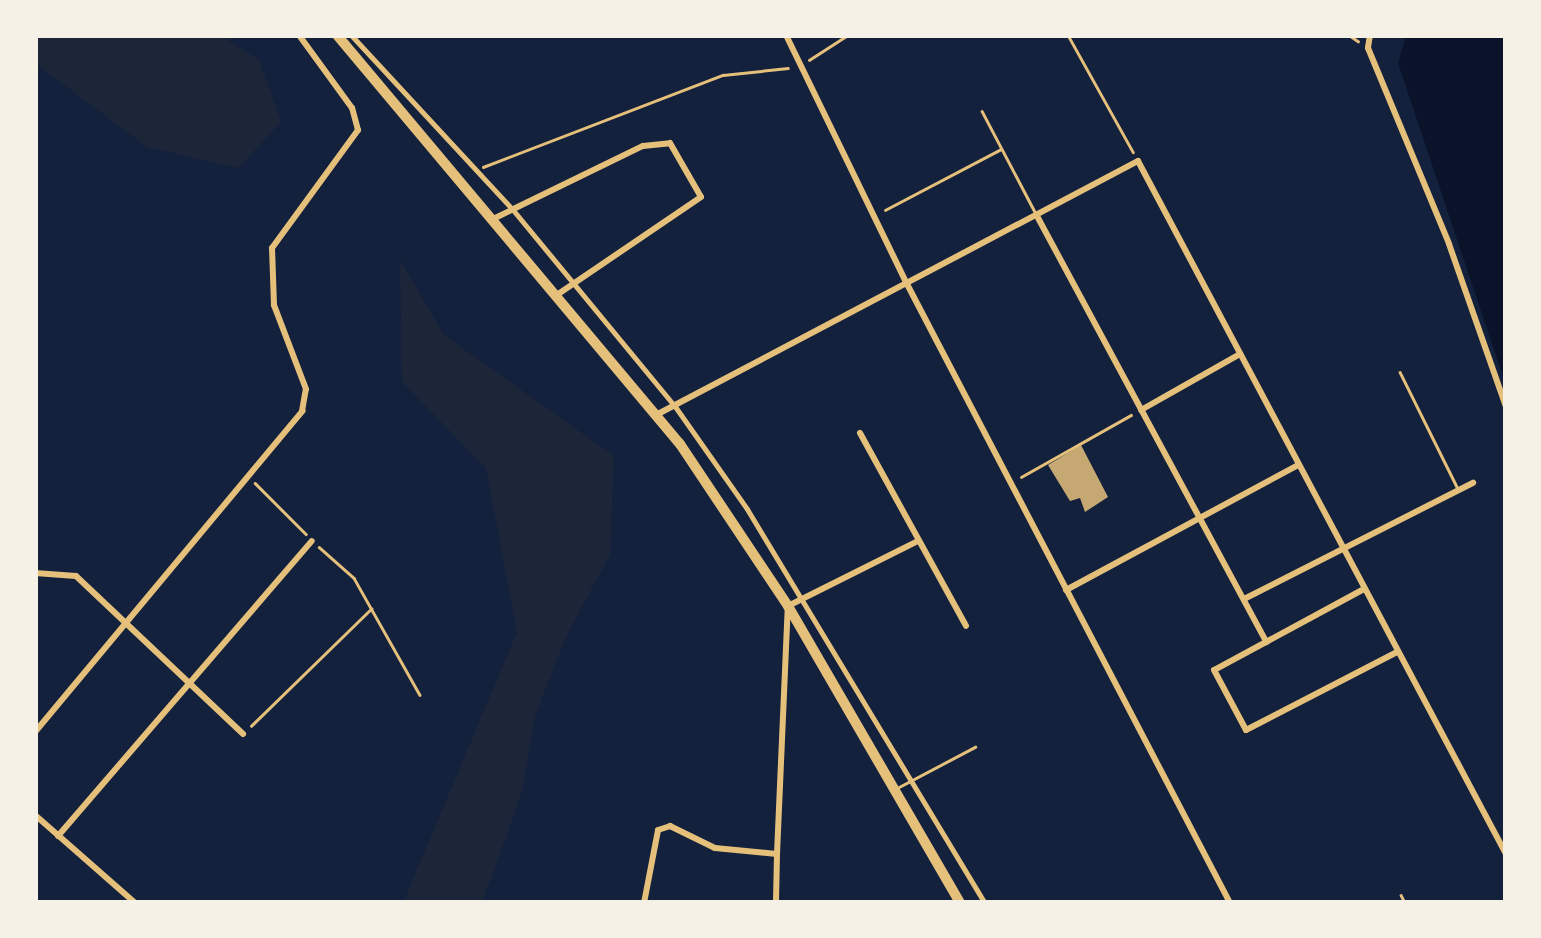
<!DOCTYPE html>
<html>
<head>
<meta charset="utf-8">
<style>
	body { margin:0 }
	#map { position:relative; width:1541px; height:938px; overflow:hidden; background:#14213d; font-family:"Open Sans",sans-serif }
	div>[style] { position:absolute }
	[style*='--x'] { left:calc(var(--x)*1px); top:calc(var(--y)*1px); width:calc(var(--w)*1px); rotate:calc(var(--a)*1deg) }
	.green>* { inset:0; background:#1d2539 }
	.water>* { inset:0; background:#0b132b }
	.building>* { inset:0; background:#c6a872 }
	.path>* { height:2.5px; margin:-1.25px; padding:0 1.25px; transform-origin:1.25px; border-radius:1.25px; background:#e5c07b }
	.service>* { height:2.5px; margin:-1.25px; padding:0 1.25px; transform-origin:1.25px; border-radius:1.25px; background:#e5c07b }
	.pedestrian>* { height:5px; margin:-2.5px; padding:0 2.5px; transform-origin:2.5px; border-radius:2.5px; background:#e5c07b }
	.minor>* { height:6px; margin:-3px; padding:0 3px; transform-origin:3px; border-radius:3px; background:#e5c07b }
	.primary>* { height:10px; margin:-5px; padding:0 5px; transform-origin:5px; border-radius:5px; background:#e5c07b }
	span { translate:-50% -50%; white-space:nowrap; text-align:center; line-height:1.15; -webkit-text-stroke:10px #f6f1e7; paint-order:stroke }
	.frame { position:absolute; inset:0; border:38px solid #f6f1e7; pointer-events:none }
</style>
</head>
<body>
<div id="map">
	<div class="green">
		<div style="clip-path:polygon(35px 35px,220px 35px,259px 60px,281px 122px,238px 168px,147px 147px,35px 63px)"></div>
		<div style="clip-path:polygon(400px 260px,444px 335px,614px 456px,610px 555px,566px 636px,535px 716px,521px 795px,482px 903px,403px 903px,517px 632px,486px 468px,402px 382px)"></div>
	</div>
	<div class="water">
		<div style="clip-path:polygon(1406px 35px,1506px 35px,1506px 386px,1398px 63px)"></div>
	</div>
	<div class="building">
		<div style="clip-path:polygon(1081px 445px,1108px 497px,1085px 512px,1080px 498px,1070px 501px,1048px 465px)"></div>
	</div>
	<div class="path">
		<div style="--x:1068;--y:35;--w:134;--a:60.9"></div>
		<div style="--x:1349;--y:35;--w:11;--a:34"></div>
		<div style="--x:809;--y:60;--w:46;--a:-32.7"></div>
		<div style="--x:483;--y:167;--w:257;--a:-21"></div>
		<div style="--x:723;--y:75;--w:65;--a:-6.1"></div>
		<div style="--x:1021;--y:477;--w:126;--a:-29.4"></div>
		<div style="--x:255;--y:483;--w:72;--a:45"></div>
		<div style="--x:319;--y:547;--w:47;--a:41.5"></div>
		<div style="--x:354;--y:578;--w:134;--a:60.6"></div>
		<div style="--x:251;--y:726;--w:168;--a:-44.3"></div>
	</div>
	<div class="service">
		<div style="--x:982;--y:111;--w:116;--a:62.3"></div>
		<div style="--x:885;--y:210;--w:131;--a:-27.7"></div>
		<div style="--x:1400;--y:372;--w:128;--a:63.6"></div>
		<div style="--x:899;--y:787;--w:86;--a:-27.8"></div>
		<div style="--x:1401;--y:895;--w:9;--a:63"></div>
	</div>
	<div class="pedestrian">
		<div style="--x:351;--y:35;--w:238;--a:47.2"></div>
		<div style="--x:513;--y:210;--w:253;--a:50.5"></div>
		<div style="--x:674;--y:405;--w:127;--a:54.9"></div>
		<div style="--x:747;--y:509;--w:460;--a:58.9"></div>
	</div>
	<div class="minor">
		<div style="--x:786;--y:35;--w:277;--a:64.1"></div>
		<div style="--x:907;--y:284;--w:698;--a:62.44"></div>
		<div style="--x:1370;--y:35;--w:13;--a:99"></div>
		<div style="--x:1368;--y:48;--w:212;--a:67.5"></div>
		<div style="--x:1449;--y:244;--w:173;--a:70.7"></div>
		<div style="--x:1037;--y:216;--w:484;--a:61.7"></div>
		<div style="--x:491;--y:220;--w:169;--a:-26"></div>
		<div style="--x:643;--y:146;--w:27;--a:-6"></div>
		<div style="--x:670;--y:143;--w:62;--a:60.1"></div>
		<div style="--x:701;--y:197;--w:174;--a:145.8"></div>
		<div style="--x:1141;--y:410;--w:114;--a:-29.5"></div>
		<div style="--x:656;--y:415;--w:545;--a:-27.79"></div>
		<div style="--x:1138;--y:161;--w:785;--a:62.03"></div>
		<div style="--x:860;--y:433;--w:220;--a:61.2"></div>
		<div style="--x:35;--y:573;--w:41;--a:4.2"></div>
		<div style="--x:76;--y:576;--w:230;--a:43.4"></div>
		<div style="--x:1364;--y:589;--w:170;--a:151.6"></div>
		<div style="--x:1214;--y:670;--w:68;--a:61.9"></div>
		<div style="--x:1246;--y:730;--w:170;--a:-27.3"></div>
		<div style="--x:1066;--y:590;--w:264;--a:-28.3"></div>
		<div style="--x:1244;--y:599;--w:257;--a:-26.9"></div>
		<div style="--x:35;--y:732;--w:418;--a:-50.2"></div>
		<div style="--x:302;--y:411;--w:22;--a:-80"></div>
		<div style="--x:306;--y:389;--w:90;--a:-110.9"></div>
		<div style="--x:274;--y:305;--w:57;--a:-92"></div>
		<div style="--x:272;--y:248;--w:146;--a:-53.9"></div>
		<div style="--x:358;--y:130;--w:23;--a:-105"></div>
		<div style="--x:352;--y:108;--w:90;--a:-126"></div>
		<div style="--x:35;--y:815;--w:133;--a:41.3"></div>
		<div style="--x:58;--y:836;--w:389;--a:-49.3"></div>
		<div style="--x:777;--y:854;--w:248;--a:-87.5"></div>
		<div style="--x:788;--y:606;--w:145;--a:-26.6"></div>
		<div style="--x:644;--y:903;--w:74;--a:-79.1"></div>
		<div style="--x:658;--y:830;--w:13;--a:-18"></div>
		<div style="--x:670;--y:826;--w:50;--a:26.1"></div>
		<div style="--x:715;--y:848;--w:62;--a:5.5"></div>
		<div style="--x:777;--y:854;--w:49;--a:91.2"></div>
	</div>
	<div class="primary">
		<div style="--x:337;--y:35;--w:534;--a:50.02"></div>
		<div style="--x:680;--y:444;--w:195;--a:56.3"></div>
		<div style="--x:788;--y:606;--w:343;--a:59.9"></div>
	</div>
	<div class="frame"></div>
</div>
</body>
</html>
